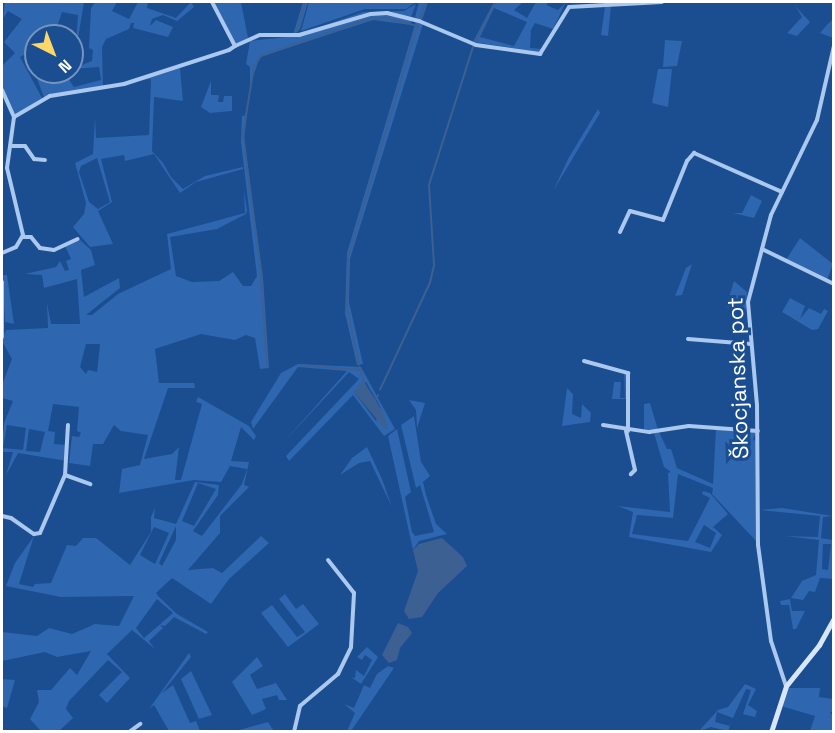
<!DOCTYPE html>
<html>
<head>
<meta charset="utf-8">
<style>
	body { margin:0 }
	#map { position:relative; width:835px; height:733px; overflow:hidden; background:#1b4d91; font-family:"Space Grotesk",sans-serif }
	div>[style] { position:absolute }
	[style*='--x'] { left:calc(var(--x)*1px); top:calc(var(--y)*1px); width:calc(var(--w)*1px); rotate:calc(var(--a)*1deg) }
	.green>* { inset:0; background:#2e66af }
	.water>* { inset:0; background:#3d6092 }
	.stream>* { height:1.5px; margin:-0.75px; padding:0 0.75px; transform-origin:0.75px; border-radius:0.75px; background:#3d6092 }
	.street>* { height:4px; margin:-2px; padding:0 2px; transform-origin:2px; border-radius:2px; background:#abc8ee }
	.secondary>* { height:5px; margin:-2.5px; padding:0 2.5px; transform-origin:2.5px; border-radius:2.5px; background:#d8e6fa }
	span { translate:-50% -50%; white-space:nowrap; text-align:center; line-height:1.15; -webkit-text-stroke:6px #1b4d91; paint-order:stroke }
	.street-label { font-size:22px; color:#fff }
	.frame { position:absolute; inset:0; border:3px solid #fff; pointer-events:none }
	.north { position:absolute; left:24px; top:24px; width:60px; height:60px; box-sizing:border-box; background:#1b4d91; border:2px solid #7694bd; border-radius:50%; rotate:138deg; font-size:16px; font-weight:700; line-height:24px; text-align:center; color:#fff }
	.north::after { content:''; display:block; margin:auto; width:21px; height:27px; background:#ffd668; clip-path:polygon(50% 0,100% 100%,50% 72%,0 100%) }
</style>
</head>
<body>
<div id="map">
	<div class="green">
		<div style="clip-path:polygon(5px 2px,84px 2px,75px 57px,78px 15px,62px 12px,54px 36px,36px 36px,36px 72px,64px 72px,74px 87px,101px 80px,99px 67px,72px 69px,92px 61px,93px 50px,89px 48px,91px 8px,95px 2px,117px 2px,112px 11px,129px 19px,138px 2px,148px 2px,147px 8px,176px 18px,191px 2px,194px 7px,177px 21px,163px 15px,152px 19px,150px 26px,156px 20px,173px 27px,168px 37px,133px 28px,134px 23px,131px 23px,129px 29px,106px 39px,102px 47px,103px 86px,44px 97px,30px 61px,26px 54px,20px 57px,42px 98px,15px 115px,2px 88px,2px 66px,15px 53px,4px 42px,22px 19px,8px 11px,3px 18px)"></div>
		<div style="clip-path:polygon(213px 2px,241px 2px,248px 38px,236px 44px)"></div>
		<div style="clip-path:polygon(303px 2px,308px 2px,300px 29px,293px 35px)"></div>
		<div style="clip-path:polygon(309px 2px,416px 2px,406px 9px,365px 9px,301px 31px)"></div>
		<div style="clip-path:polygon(419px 2px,428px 2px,422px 20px,415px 17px)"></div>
		<div style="clip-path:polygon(evenodd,494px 2px,523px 2px,514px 10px,527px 18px,536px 2px,549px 2px,546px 5px,558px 10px,566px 2px,553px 29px,535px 23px,531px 30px,530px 48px,542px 49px,552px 32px,540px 52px,473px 42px,494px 2px,494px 8px,527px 22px,514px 46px,480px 37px,494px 8px)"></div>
		<div style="clip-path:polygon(416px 4px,411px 17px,386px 12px,299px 34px,363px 12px,404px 11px)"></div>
		<div style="clip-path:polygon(611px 6px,608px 36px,601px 35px,605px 7px)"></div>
		<div style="clip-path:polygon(795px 6px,810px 22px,797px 36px,787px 33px,802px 17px)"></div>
		<div style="clip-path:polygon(386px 14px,411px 21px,411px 25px,373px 20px,260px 57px,250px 85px,250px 67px,246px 64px,250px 41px,306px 35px,371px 15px)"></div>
		<div style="clip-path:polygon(833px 19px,833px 38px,820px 33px,826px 26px)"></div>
		<div style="clip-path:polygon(416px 21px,423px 24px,350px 259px,349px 302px,363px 364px,357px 365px,345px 313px,347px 253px)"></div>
		<div style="clip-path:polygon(665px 40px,682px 41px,677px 66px,663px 67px)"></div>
		<div style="clip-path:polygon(evenodd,180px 68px,183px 101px,154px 97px,152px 151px,163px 163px,171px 177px,183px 189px,205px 176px,243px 167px,243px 169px,196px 182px,180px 193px,154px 154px,125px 161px,124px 155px,101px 159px,112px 202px,98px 211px,113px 244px,90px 247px,73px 227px,84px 214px,86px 203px,75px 163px,93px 154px,95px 117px,96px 138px,149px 135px,151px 79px,133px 81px,180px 68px,97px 158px,110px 202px,98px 209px,89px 202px,79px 172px,81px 166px,97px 158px)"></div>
		<div style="clip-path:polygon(658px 69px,672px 69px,668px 107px,652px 103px)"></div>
		<div style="clip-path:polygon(211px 81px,211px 95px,219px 95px,218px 102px,223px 102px,224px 96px,232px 96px,232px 111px,210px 113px,201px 107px)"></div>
		<div style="clip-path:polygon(598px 109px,600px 113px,553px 191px,568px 159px)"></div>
		<div style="clip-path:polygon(evenodd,247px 115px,244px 139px,263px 277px,269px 368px,260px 369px,255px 338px,246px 335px,235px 340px,201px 334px,155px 349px,159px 383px,194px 383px,195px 388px,168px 388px,144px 459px,172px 454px,179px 447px,175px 480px,181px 480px,202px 404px,196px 402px,198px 397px,249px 426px,256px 436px,254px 440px,241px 427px,231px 461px,249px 462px,244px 485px,249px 487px,220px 516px,220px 533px,188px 570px,213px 568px,222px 573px,261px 536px,269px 543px,229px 579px,211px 604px,172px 578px,156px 593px,158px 596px,177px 614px,208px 632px,206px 634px,174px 617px,165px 626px,160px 625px,163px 628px,149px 641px,155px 649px,132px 630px,107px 654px,130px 678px,107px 703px,99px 695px,122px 672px,108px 660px,69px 701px,66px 709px,73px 718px,59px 731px,41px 731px,30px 719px,39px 702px,37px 690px,51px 690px,70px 668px,77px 675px,91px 651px,57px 657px,45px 652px,2px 661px,2px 632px,37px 636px,49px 628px,72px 634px,95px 624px,119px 626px,134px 596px,61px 597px,6px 586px,15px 563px,34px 536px,19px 584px,33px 587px,35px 584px,51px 583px,67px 545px,76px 546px,83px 538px,96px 538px,130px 565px,151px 532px,151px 517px,155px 508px,154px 518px,176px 524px,195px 482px,219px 485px,218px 495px,193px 531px,202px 536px,242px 484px,247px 469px,230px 466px,221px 482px,194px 480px,119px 493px,122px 469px,140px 465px,148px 435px,121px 431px,114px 425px,103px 444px,93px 444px,90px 466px,69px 463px,72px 436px,79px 437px,81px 433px,77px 431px,79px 407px,53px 404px,48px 431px,55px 432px,54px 444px,69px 445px,67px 461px,18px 453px,6px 475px,13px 452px,3px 452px,2px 458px,2px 447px,4px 423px,13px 401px,2px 398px,2px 385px,12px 359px,2px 341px,6px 330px,48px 328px,47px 303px,51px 324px,80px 324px,77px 279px,44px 288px,42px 275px,25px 274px,56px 267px,60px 261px,65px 271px,69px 270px,66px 261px,71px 259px,65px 246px,80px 240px,91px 250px,95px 265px,81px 270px,84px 297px,119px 278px,120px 288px,86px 315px,92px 315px,118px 294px,171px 269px,167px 234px,245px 213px,244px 190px,247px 210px,246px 214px,244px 215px,217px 229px,170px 237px,176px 276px,192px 282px,219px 281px,233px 272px,243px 286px,251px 286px,257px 276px,241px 142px,242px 116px,247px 115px,86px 344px,100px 344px,97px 372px,88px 370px,86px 374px,80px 367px,86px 344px,247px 115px,7px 425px,26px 428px,23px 450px,3px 448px,7px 425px,247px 115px,29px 429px,45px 432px,40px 452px,26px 451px,29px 429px,247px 115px,198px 483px,216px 489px,194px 526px,182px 521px,198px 483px,247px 115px,176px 526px,176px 540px,162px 566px,159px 563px,176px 526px,247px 115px,154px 527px,169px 533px,155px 564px,140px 555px,154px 527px,247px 115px,157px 599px,173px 613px,144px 638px,136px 628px,157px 599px)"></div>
		<div style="clip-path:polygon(751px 195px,762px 201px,754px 218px,733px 213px,742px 213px)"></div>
		<div style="clip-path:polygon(800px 238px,833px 264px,827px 280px,786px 260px)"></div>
		<div style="clip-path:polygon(692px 264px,682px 295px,675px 296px,686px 268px)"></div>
		<div style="clip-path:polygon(2px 275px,7px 275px,14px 324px,5px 322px)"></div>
		<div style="clip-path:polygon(734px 281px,747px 292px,746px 312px,726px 307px)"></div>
		<div style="clip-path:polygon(790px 298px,805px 306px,800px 319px,809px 308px,821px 314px,824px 309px,828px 311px,818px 329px,812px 330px,782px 312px)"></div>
		<div style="clip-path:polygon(evenodd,298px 364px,361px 367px,395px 429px,384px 436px,353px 395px,289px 461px,286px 456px,359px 379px,349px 372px,282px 444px,347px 371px,298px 367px,253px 429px,251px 422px,281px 373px,298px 364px,366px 382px,381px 408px,376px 421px,354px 392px,366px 382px)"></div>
		<div style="clip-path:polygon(624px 372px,628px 377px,627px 399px,612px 399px,614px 382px,621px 382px,620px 398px,625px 398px)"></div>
		<div style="clip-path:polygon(567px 388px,573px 394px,572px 414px,581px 418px,582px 404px,591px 413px,590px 422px,562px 426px)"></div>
		<div style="clip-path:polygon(409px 400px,425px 403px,417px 428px,416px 410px)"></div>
		<div style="clip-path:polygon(650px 403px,658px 430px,644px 431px,644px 404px)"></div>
		<div style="clip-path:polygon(414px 416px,421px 462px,430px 476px,423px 482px,426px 495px,436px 524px,447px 534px,419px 541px,413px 550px,388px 436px,397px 429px,411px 492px,405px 497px,412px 532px,415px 536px,434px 532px,420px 485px,416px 488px,401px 425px)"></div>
		<div style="clip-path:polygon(evenodd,716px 428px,756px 432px,753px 440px,757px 441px,756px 541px,712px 494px,713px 488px,678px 474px,673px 518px,637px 515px,632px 534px,688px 541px,710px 498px,702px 494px,703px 491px,710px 493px,728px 514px,713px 527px,722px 535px,711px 552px,629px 537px,633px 512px,618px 506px,670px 512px,668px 473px,671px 472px,664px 467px,654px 433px,659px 432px,667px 449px,671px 449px,677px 468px,713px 484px,716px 428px,704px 525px,716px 533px,710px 548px,695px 542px,704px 525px)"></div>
		<div style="clip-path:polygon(367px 447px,382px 479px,392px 507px,370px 461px,359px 463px,340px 475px,352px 458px)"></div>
		<div style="clip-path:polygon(evenodd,782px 508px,833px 516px,823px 517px,821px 538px,833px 540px,833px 579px,820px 578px,815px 592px,809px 591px,803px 600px,791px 598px,802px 581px,816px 575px,819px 540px,785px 536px,818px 537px,820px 516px,760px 510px,782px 508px,823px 544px,831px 544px,828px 570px,822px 569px,823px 544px)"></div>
		<div style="clip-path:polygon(285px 594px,296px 609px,303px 604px,319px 624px,288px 647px,261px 613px,272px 605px,297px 637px,305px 632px,279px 599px)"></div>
		<div style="clip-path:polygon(790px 599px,792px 611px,805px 611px,796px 629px,793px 629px,789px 605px,781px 605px,780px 601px)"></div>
		<div style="clip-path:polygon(367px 647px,378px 657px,361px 684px,351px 677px,355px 678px,356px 670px,364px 676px,372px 660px,365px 655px,362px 660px,357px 657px)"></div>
		<div style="clip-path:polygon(189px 653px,191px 657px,162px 693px,173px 685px,190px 723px,196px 721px,200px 731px,169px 731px,154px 705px,149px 709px)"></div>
		<div style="clip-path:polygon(257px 657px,263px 666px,250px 675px,257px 689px,276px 683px,287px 700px,279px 700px,277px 695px,262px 699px,266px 709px,252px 715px,232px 682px)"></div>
		<div style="clip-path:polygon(388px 666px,394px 668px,351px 731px,347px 731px,355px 713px,344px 704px,354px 708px,364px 685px,370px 688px,377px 674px)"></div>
		<div style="clip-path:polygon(191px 671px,212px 715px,199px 719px,181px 679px)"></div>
		<div style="clip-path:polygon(2px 679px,15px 680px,7px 708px,2px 706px)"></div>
		<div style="clip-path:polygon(745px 684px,756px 689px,748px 705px,757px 711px,755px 717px,743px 714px,751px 690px,746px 689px,733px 718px,717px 712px,715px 722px,730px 726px,728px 731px,711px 727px,699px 731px,718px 710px,728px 707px)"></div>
		<div style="clip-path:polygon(788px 688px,820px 688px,819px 697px,833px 699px,833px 711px,830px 713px,833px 715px,833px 731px,810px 731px,815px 716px,781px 706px)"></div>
		<div style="clip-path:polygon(268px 722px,274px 731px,236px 731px,257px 725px)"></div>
	</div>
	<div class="water">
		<div style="clip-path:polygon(363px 380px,381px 409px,388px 427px,385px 429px,354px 392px)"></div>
		<div style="clip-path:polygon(442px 538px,463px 557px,467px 566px,438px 593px,422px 617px,409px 619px,404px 611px,418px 571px,413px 550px,419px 544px)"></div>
		<div style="clip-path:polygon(398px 623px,408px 627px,412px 633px,400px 648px,397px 660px,389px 663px,382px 655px)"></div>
	</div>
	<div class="stream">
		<div style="--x:420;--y:19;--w:18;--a:-71"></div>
		<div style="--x:297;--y:32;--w:31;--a:-75"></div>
		<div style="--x:476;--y:41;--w:43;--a:-64"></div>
		<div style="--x:300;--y:365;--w:61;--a:4.7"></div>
		<div style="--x:359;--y:365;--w:58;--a:-101.9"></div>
		<div style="--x:347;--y:308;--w:50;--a:-88.9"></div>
		<div style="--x:348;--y:258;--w:242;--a:-73.4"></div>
		<div style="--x:267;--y:366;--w:91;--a:-93.8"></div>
		<div style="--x:261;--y:275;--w:142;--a:-97.3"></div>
		<div style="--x:243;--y:134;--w:68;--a:-80.7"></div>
		<div style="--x:254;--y:67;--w:13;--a:-58"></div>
		<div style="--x:261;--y:56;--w:111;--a:-18.9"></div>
		<div style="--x:366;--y:20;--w:20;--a:-6"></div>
		<div style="--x:386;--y:18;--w:33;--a:14"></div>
		<div style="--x:360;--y:367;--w:14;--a:73"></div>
		<div style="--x:380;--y:390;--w:118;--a:-65"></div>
		<div style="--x:430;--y:283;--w:18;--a:-77"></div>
		<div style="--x:434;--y:265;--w:80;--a:-93.6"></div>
		<div style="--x:429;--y:185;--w:145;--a:-72.3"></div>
		<div style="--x:376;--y:399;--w:4;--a:-63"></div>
	</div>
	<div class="street">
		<div style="--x:235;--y:46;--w:27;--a:-24"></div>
		<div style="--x:260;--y:35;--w:39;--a:0"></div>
		<div style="--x:299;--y:35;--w:75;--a:-16.3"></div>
		<div style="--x:371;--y:14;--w:16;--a:-4"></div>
		<div style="--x:387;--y:13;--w:33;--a:14"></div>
		<div style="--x:419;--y:21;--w:62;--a:22.8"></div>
		<div style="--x:476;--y:45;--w:65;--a:8"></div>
		<div style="--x:540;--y:54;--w:55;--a:-58.3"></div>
		<div style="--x:569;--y:7;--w:93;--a:-3.1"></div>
		<div style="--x:2;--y:90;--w:30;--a:66"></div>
		<div style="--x:11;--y:146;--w:14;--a:0"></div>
		<div style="--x:25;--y:146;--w:16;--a:55"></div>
		<div style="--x:34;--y:159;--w:11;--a:5"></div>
		<div style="--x:620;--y:232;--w:23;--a:-65"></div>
		<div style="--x:630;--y:211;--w:34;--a:15"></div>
		<div style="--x:663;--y:220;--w:64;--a:-67.9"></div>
		<div style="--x:687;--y:161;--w:11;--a:-49"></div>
		<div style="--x:694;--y:153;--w:96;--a:23.9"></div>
		<div style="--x:23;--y:237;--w:8;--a:0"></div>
		<div style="--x:31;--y:237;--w:14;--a:51"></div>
		<div style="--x:40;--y:248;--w:14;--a:8"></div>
		<div style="--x:54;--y:250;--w:26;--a:-25"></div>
		<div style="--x:762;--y:249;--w:80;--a:25.9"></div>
		<div style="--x:2;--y:253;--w:15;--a:-23"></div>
		<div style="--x:16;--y:247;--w:14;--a:-60"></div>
		<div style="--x:23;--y:235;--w:69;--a:-103.4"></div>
		<div style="--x:7;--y:168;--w:51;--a:-82.2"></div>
		<div style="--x:14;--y:117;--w:42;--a:-30.3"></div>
		<div style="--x:50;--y:96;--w:75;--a:-9.2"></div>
		<div style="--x:124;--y:84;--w:110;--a:-17.9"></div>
		<div style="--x:229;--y:50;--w:7;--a:-34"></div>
		<div style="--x:235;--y:46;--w:50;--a:-117.6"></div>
		<div style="--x:2;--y:282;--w:55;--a:90"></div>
		<div style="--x:688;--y:339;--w:63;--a:4.5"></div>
		<div style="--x:584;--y:361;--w:46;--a:15.3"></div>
		<div style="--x:628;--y:373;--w:58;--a:90"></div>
		<div style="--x:603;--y:425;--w:47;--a:8.7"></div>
		<div style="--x:649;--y:432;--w:40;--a:-8.5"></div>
		<div style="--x:689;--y:426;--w:69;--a:4.1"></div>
		<div style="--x:626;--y:431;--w:40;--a:77"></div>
		<div style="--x:635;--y:470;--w:6;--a:135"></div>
		<div style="--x:65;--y:475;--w:27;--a:20"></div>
		<div style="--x:2;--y:516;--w:9;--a:13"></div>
		<div style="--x:11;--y:518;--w:28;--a:35"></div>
		<div style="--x:34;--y:534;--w:6;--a:-9"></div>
		<div style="--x:40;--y:533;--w:63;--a:-66.7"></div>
		<div style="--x:65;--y:475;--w:50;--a:-86.6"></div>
		<div style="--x:786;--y:686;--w:47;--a:-108.4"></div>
		<div style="--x:771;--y:641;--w:97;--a:-97.7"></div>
		<div style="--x:758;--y:545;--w:140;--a:-90.4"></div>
		<div style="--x:757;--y:405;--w:103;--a:-95"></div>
		<div style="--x:748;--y:302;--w:90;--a:-75.2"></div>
		<div style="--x:771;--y:215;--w:106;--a:-64.2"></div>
		<div style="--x:817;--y:120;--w:76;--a:-77.1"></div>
		<div style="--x:129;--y:732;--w:14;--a:-36"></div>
		<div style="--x:294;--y:732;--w:27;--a:-77"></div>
		<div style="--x:300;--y:706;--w:50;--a:-40.1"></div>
		<div style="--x:338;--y:674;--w:30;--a:-64"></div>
		<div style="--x:351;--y:647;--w:54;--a:-86.8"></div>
		<div style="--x:354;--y:593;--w:42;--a:-128.2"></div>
	</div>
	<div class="secondary">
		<div style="--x:771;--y:732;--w:48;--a:-71.9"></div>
		<div style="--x:786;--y:686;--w:53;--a:-51.2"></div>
		<div style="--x:819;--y:645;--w:31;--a:-61"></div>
	</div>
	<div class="street-label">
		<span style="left:738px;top:378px;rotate:-92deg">Škocjanska pot</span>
	</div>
	<div class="frame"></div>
	<div class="north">N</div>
</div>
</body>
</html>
